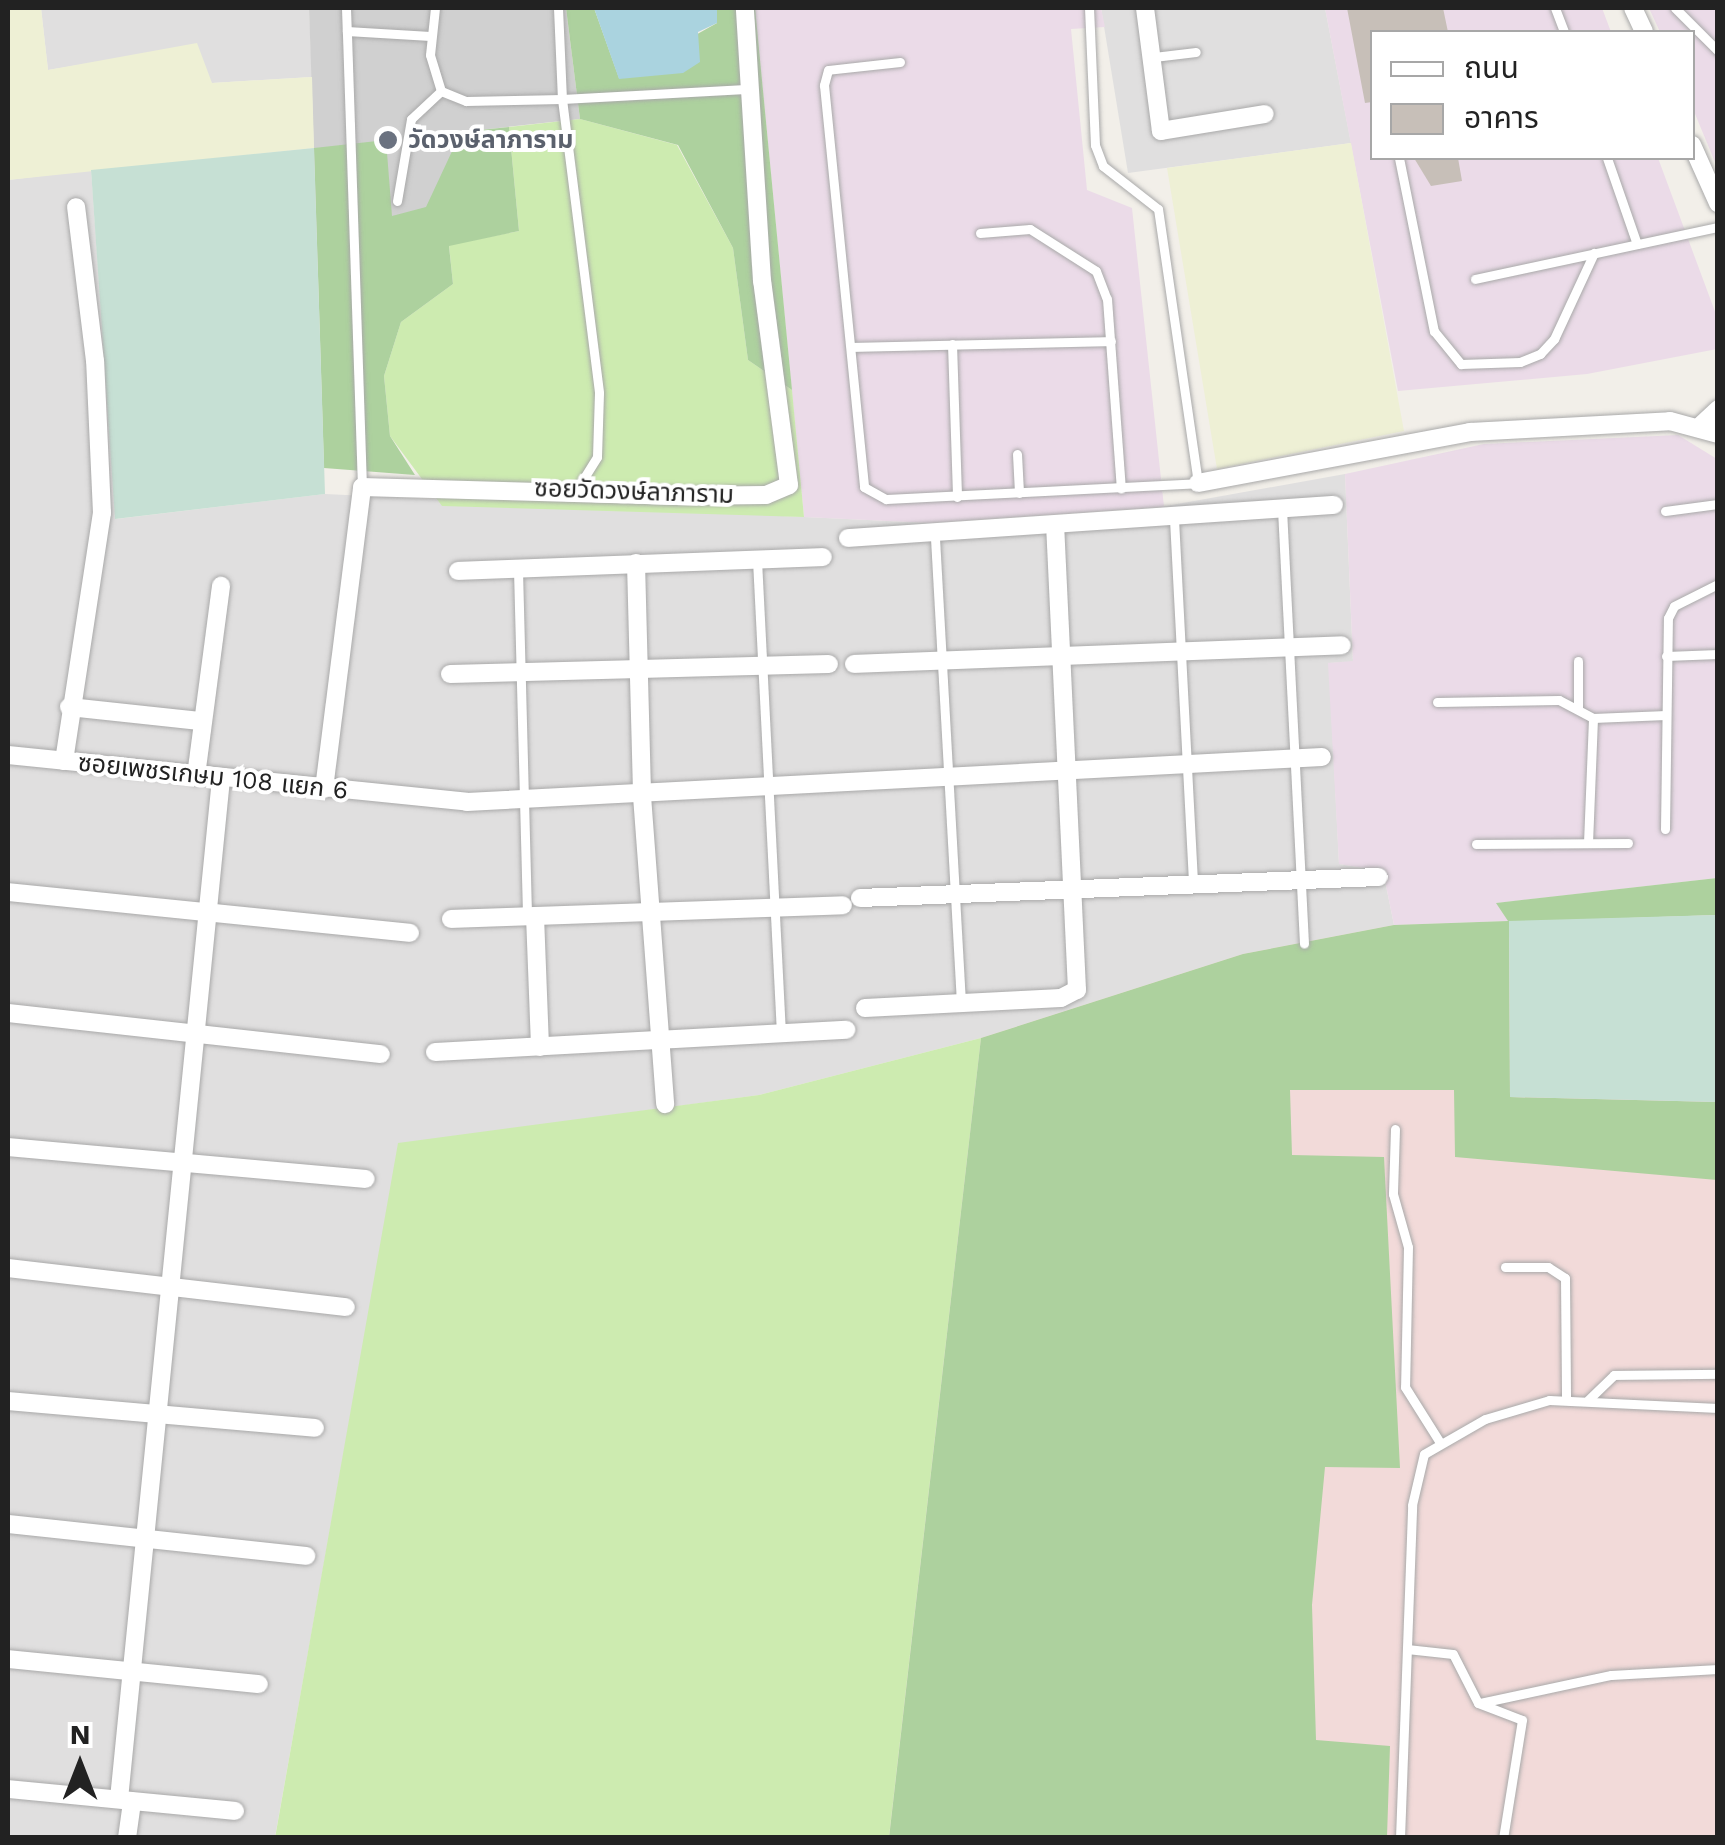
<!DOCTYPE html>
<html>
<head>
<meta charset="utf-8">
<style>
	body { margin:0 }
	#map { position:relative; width:1725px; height:1845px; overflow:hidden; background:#f2efe9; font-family:"Work Sans","Noto Sans Thai",sans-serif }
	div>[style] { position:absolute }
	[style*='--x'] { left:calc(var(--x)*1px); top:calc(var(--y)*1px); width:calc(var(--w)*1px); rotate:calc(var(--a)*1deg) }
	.residential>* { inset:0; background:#e0dfdf }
	.commercial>* { inset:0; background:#f2dad9 }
	.industrial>* { inset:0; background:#ebdbe8 }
	.religious>* { inset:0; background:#d0d0d0 }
	.farmland>* { inset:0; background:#eef0d5 }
	.grass>* { inset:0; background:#cdebb0 }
	.forest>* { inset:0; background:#add19e }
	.wetland>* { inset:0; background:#c6e0d4 }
	.water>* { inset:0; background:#aad3df }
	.building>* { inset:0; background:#c7bfb8 }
	.roads { filter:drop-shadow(0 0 2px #a9a9a9) drop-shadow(0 0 2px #a9a9a9) }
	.service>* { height:9px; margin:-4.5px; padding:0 4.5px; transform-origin:4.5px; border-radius:4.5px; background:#fff }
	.minor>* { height:18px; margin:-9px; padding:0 9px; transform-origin:9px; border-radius:9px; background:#fff }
	.dots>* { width:28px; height:28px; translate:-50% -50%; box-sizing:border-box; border:5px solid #fff; border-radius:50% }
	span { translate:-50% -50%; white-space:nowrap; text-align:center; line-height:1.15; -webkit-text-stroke:8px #fff; paint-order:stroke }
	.worship-label { font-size:25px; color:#5b616d; font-weight:700 }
	.left { translate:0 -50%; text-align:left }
	.street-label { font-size:25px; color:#222 }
	.frame { position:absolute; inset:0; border:10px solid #222; pointer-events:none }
	.legend { position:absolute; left:1370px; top:30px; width:325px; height:130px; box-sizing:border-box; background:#fff; border:2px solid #a7a7a7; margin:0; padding:12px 18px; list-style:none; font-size:30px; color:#222 }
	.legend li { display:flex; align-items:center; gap:20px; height:50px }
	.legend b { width:50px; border:2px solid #a7a7a7 }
	.north { position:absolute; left:30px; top:1715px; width:100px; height:100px; -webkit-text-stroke:8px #fff; paint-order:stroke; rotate:0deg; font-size:28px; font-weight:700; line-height:40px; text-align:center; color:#222 }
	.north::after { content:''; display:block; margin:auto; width:35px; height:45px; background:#222; clip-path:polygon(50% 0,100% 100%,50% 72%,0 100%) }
</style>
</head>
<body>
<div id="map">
	<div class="residential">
		<div style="clip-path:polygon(41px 8px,309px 8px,312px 77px,212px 83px,121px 58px,48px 70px)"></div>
		<div style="clip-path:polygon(1101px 8px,1325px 8px,1351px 143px,1128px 173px)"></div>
		<div style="clip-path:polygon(91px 170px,116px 519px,325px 494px,931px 523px,1116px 515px,1345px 474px,1353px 662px,1329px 663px,1339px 864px,1383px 871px,1394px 925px,1243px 954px,981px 1038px,759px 1095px,399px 1144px,275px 1837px,8px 1837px,8px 180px)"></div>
	</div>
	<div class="commercial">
		<div style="clip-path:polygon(1717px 915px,1717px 1837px,889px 1838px,981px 1038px,1243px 954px,1394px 925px)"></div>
	</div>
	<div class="industrial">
		<div style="clip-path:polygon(755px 8px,1101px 8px,1105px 27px,1071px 29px,1087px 190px,1132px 208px,1164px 507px,931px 523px,804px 517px)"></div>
		<div style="clip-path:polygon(1325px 8px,1602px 8px,1611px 32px,1372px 32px,1372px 158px,1658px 158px,1717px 317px,1717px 349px,1587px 374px,1398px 391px)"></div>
		<div style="clip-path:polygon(1649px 8px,1717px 8px,1717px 167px,1693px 109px,1692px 32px,1660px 32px)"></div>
		<div style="clip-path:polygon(1678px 435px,1717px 459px,1717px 878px,1497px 903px,1509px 921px,1394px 925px,1383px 871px,1339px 864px,1328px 663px,1353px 661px,1345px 474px,1484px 444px)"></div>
	</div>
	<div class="religious">
		<div style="clip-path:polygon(309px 8px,566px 8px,580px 119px,461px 132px,469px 230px,318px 269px)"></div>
	</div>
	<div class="farmland">
		<div style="clip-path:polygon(41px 8px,48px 70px,197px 43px,212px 83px,312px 77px,314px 148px,8px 180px,8px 9px)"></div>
		<div style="clip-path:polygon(1351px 143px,1404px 431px,1217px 469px,1167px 168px)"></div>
	</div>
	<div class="grass">
		<div style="clip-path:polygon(580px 119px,677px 145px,733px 248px,748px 360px,792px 390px,804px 517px,442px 506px,390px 436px,384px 376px,401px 322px,453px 284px,449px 245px,519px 231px,509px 127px)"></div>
		<div style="clip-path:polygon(981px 1038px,889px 1837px,275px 1838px,398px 1143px,759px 1095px)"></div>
	</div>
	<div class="forest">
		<div style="clip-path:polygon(566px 8px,594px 8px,619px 78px,717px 23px,717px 8px,755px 8px,792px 390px,748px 360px,733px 248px,678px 145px,580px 119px)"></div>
		<div style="clip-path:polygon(509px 127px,519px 231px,449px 246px,453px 284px,401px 322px,384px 376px,390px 436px,415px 475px,324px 468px,314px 148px,386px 140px,392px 216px,426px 207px,461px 132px)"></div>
		<div style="clip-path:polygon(1717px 878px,1717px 915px,1509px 922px,1510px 1097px,1717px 1102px,1717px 1180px,1455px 1157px,1454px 1090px,1290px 1090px,1292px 1155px,1384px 1157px,1400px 1468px,1325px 1467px,1312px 1605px,1316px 1740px,1390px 1746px,1387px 1837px,889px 1838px,981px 1038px,1243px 954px,1394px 925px,1508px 921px,1496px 903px)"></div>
	</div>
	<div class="wetland">
		<div style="clip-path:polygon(314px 148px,325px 494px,115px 519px,91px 170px)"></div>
		<div style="clip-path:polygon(1717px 915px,1717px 1102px,1510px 1097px,1509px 921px)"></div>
	</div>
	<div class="water">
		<div style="clip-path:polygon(594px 8px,717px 8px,717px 23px,698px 32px,700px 62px,683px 73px,619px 79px)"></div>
	</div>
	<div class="building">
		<div style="clip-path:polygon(1347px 8px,1443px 8px,1448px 32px,1372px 32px,1372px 102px,1365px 103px)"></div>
		<div style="clip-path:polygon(1414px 158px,1458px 158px,1462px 181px,1431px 186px)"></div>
	</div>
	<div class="roads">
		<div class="service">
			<div style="--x:346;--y:8;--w:23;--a:88"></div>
			<div style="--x:435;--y:8;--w:47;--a:96.1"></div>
			<div style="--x:430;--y:55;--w:38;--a:73"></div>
			<div style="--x:441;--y:91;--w:27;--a:22"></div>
			<div style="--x:466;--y:101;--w:96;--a:-1.2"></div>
			<div style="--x:562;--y:99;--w:296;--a:82.8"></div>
			<div style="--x:599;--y:393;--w:64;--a:91.8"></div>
			<div style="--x:597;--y:457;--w:39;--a:122"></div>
			<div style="--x:558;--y:8;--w:91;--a:87.5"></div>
			<div style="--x:562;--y:99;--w:184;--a:-3.1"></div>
			<div style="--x:1555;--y:8;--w:26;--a:69"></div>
			<div style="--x:1675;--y:8;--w:61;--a:45"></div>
			<div style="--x:1154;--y:57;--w:42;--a:-6.8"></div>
			<div style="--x:900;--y:62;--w:72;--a:173.7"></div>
			<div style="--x:828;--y:70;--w:16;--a:105"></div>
			<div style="--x:824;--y:85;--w:404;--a:84.3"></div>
			<div style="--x:864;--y:487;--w:25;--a:29"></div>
			<div style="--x:886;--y:499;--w:312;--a:-2.9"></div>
			<div style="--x:1198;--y:483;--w:277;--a:-98.3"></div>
			<div style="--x:1158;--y:209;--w:70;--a:-142"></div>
			<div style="--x:1103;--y:166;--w:22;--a:-111"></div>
			<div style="--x:1095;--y:145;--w:137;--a:-92.5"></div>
			<div style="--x:1399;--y:158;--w:177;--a:78.6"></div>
			<div style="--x:1434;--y:331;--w:43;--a:50.7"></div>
			<div style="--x:1461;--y:364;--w:59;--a:-1.9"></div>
			<div style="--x:1520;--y:362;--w:22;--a:-22"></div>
			<div style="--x:1540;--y:354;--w:21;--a:-47"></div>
			<div style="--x:1554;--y:339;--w:95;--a:-65.1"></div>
			<div style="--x:1607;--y:158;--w:91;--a:70.8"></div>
			<div style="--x:397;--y:201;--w:83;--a:-80.3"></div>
			<div style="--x:411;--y:119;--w:41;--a:-43"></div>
			<div style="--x:980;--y:233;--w:50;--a:-4.6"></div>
			<div style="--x:1030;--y:229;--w:78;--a:32.5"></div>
			<div style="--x:1096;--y:271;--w:30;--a:69"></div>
			<div style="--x:1107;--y:299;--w:190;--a:85.8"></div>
			<div style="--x:1475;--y:279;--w:249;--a:-12.1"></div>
			<div style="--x:952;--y:344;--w:153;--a:88.1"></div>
			<div style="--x:854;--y:347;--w:257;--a:-1.3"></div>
			<div style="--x:1017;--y:454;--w:39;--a:87"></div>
			<div style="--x:362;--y:487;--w:456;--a:-91.9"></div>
			<div style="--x:347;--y:31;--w:83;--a:3.4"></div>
			<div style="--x:1282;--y:509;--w:435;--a:87.1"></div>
			<div style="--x:1665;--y:511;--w:53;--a:-7.5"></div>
			<div style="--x:1174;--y:519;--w:363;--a:87"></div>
			<div style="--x:935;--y:538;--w:466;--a:86.8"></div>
			<div style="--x:757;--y:560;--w:475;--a:87.1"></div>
			<div style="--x:518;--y:570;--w:347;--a:88.5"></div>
			<div style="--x:1666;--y:656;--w:52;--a:-2.2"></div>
			<div style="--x:1437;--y:702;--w:122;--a:-0.9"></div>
			<div style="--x:1559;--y:700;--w:38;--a:28"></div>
			<div style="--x:1578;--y:707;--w:46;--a:-90"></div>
			<div style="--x:1665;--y:829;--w:211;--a:-89.2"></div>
			<div style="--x:1668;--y:618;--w:13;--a:-63"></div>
			<div style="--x:1674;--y:606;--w:49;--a:-26.6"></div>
			<div style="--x:1588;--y:843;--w:125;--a:-87.7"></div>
			<div style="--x:1593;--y:718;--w:73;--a:-2.4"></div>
			<div style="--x:1476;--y:844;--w:152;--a:-0.4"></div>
			<div style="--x:1395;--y:1129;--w:65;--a:91.8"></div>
			<div style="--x:1393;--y:1194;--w:55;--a:74.2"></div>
			<div style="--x:1408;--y:1247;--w:140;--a:91.2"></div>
			<div style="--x:1405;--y:1387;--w:64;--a:57.8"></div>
			<div style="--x:1505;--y:1267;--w:43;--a:0"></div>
			<div style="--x:1548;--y:1267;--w:20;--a:33"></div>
			<div style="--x:1565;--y:1278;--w:122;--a:89.5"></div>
			<div style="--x:1588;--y:1400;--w:36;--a:-44"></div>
			<div style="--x:1614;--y:1375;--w:104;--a:-0.6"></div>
			<div style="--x:1407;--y:1649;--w:46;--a:6.2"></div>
			<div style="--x:1453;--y:1654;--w:55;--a:63"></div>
			<div style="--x:1478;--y:1703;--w:47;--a:21.1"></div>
			<div style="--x:1522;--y:1720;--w:120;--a:99.1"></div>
			<div style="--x:1480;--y:1703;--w:134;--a:-12.1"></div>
			<div style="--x:1611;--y:1675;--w:107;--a:-3.2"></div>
			<div style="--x:1400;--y:1838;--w:333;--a:-87.9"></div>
			<div style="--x:1412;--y:1505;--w:52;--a:-76.8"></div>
			<div style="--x:1424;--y:1454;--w:70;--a:-29.8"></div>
			<div style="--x:1485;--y:1419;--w:67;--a:-16.5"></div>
			<div style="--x:1549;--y:1400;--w:169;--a:2.7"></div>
		</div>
		<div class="minor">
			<div style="--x:1145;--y:8;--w:124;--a:82.6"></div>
			<div style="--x:1161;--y:131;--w:105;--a:-9.3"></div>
			<div style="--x:1633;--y:8;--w:26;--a:65"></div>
			<div style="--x:1692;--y:145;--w:64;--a:65.9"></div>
			<div style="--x:1699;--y:427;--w:26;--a:-43"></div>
			<div style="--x:1198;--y:483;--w:277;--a:-10.6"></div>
			<div style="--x:1470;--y:432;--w:200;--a:-3.1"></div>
			<div style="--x:1670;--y:421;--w:50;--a:15.2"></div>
			<div style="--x:848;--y:538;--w:487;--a:-3.9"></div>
			<div style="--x:636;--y:563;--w:233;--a:88.5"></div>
			<div style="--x:642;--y:796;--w:309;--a:85.7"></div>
			<div style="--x:458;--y:571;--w:365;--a:-2.2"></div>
			<div style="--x:854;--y:664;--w:488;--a:-2.2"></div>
			<div style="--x:450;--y:674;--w:379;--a:-1.5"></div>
			<div style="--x:69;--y:707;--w:132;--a:6.1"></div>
			<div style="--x:8;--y:755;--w:461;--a:5.8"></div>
			<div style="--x:467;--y:802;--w:856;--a:-3.01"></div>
			<div style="--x:64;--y:761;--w:251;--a:-81.3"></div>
			<div style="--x:102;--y:513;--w:152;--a:-92.6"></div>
			<div style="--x:95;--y:361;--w:155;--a:-97"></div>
			<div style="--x:196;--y:776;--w:192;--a:-82.5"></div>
			<div style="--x:324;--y:789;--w:304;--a:-82.8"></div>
			<div style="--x:362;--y:487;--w:318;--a:1.6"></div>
			<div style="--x:680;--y:496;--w:86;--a:-0.7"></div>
			<div style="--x:766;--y:495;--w:25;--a:-23"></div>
			<div style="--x:789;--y:485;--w:206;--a:-97.5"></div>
			<div style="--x:762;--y:281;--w:274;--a:-93.6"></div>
			<div style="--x:8;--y:892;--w:404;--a:5.8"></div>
			<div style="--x:860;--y:898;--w:519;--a:-2.32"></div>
			<div style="--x:535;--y:916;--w:131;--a:87.8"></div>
			<div style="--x:451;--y:919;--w:392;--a:-2"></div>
			<div style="--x:865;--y:1008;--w:196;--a:-2.9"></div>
			<div style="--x:1061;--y:998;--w:18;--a:-27"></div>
			<div style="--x:1077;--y:990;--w:462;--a:-92.7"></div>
			<div style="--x:8;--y:1013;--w:375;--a:6.3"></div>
			<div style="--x:435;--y:1052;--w:412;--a:-3.1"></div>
			<div style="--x:8;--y:1147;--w:359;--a:5.1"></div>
			<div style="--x:8;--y:1268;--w:340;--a:6.6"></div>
			<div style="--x:8;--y:1401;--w:308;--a:5"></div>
			<div style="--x:8;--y:1524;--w:300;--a:6.1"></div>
			<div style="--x:8;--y:1659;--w:252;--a:5.7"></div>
			<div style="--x:8;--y:1789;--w:228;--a:5.5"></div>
			<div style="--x:119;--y:1799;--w:1025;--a:-84.29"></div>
			<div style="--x:127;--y:1838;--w:37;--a:-82"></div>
		</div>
	</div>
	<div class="dots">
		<div style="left:388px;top:140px;background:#6b7280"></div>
	</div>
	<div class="worship-label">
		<span class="left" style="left:408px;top:140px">วัดวงษ์ลาภาราม</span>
	</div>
	<div class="street-label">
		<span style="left:634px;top:492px;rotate:2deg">ซอยวัดวงษ์ลาภาราม</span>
		<span style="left:213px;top:777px;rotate:6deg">ซอยเพชรเกษม 108 แยก 6</span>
	</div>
	<div class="frame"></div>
	<ul class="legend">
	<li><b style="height:12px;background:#fff"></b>ถนน</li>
	<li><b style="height:28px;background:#c7bfb8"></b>อาคาร</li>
	</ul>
	<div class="north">N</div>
</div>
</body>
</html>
